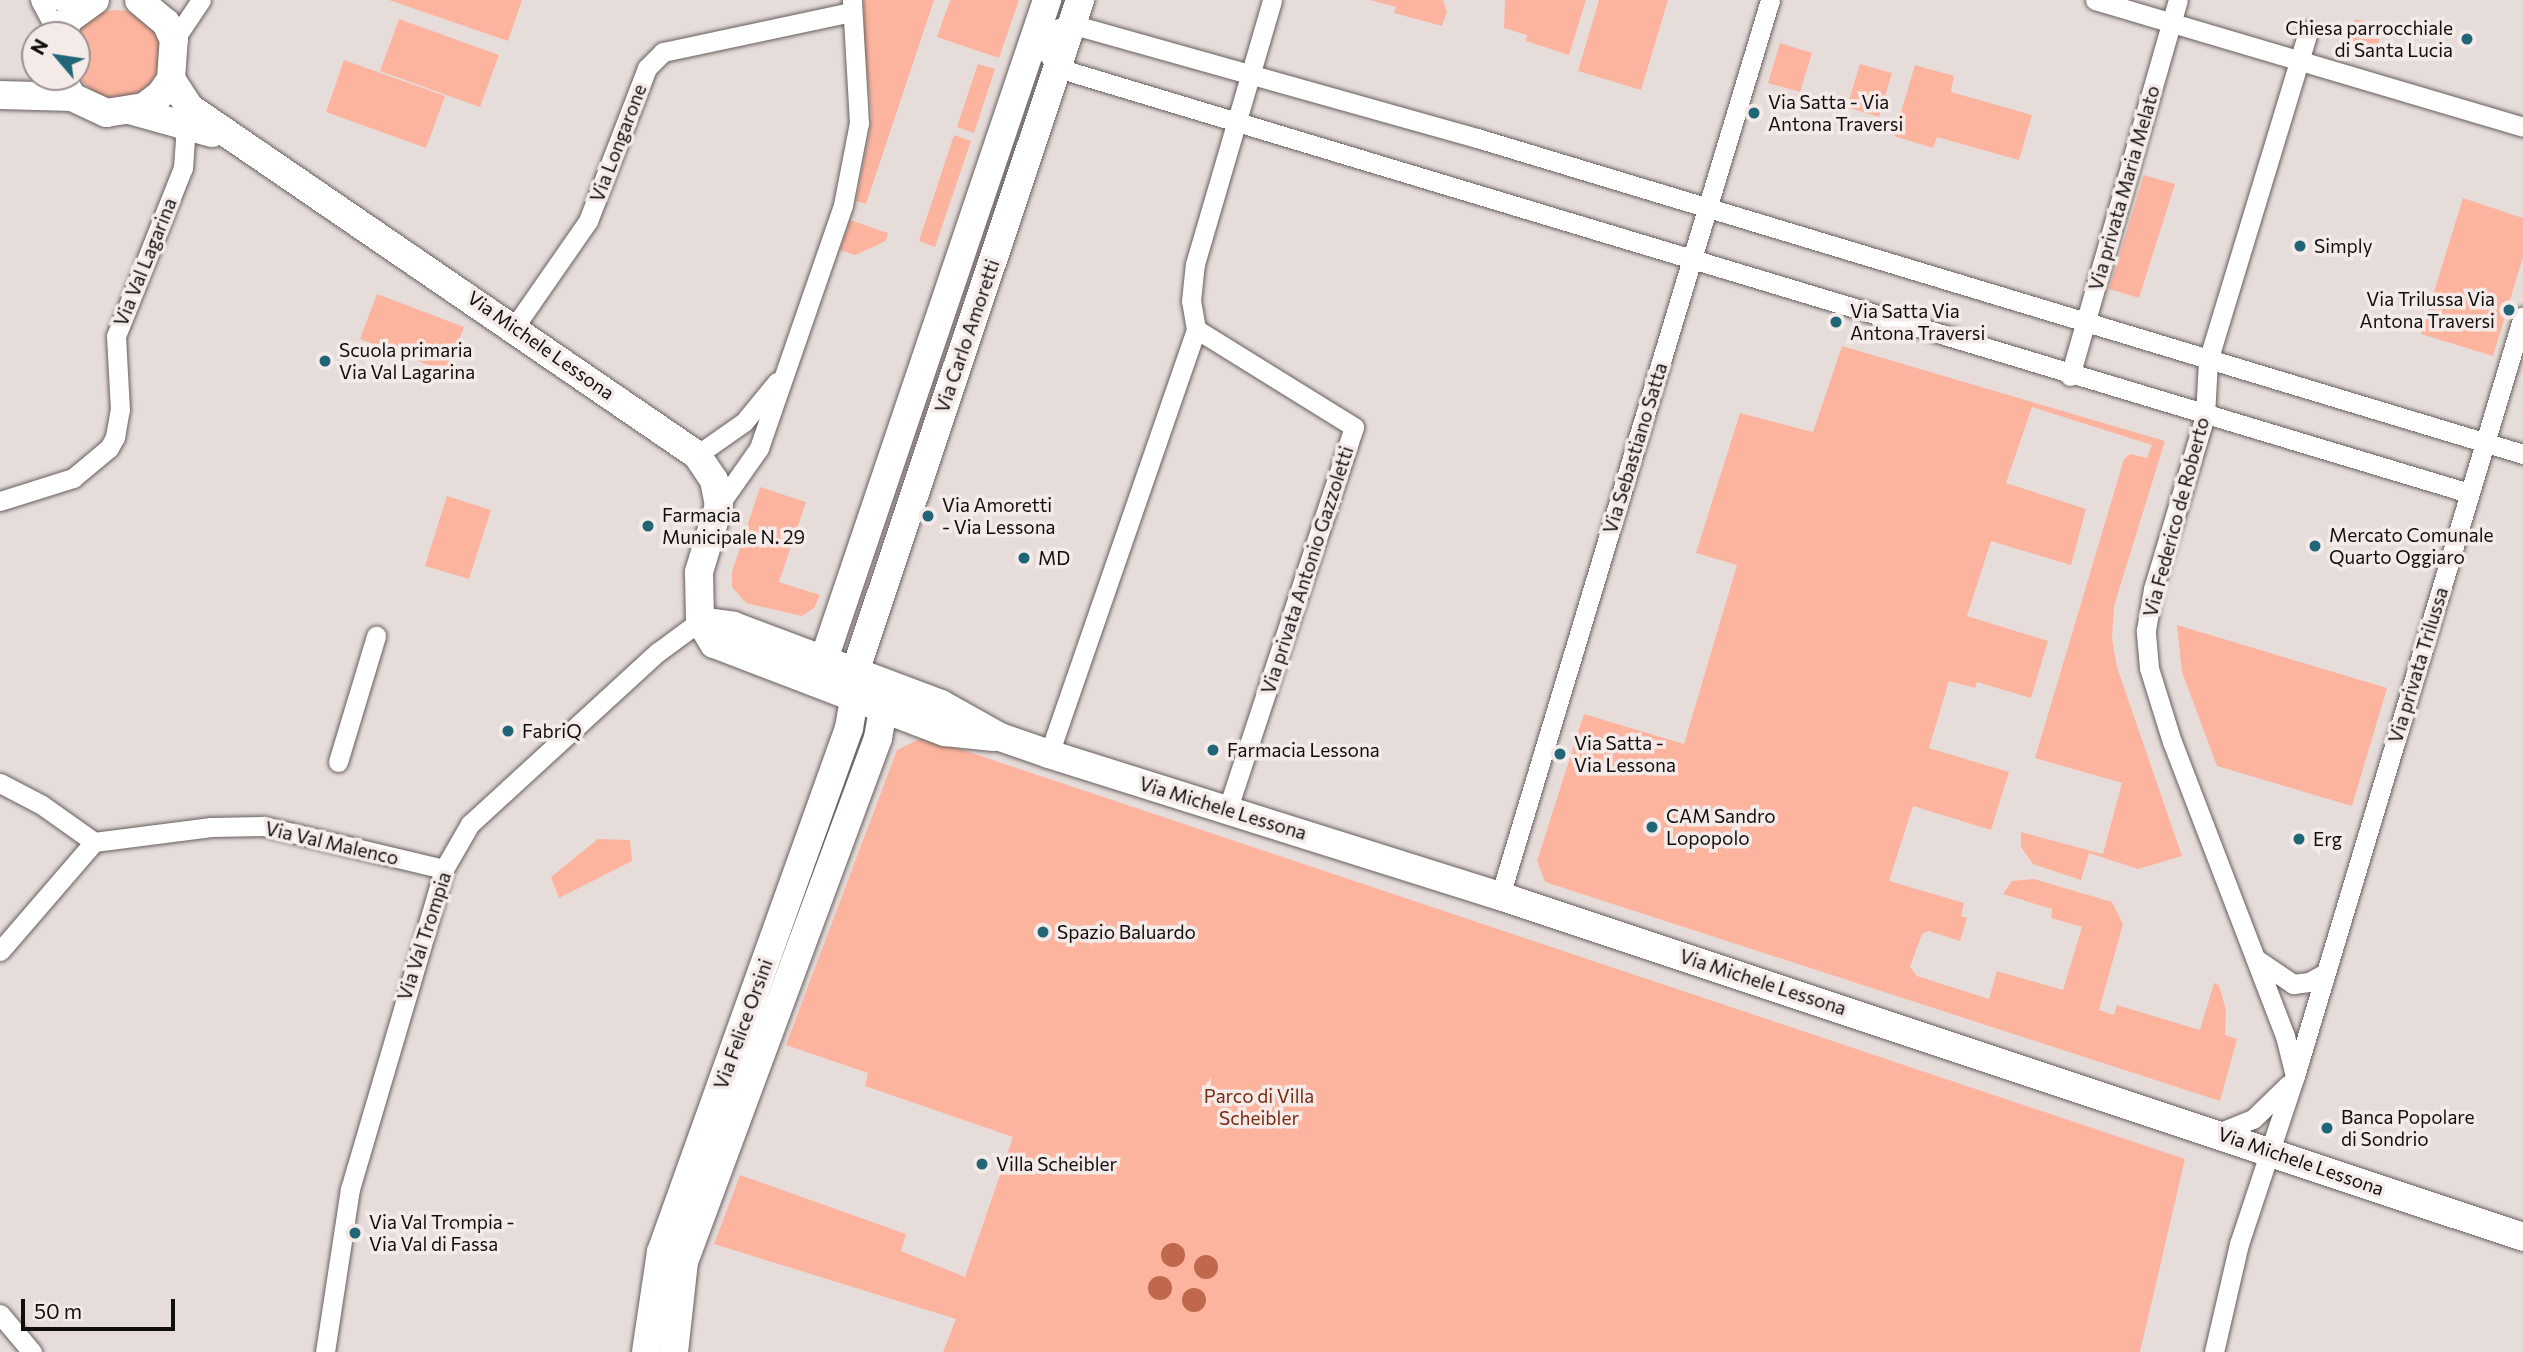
<!DOCTYPE html>
<html>
<head>
<meta charset="utf-8">
<style>
	body { margin:0 }
	#map { position:relative; width:2523px; height:1352px; overflow:hidden; background:#e6dddb; font-family:Commissioner,sans-serif }
	div>[style] { position:absolute }
	[style*='--x'] { left:calc(var(--x)*1px); top:calc(var(--y)*1px); width:calc(var(--w)*1px); rotate:calc(var(--a)*1deg) }
	.green>* { inset:0; background:#fdb49e }
	.round { border-radius:50% }
	.water>* { inset:0; background:#bf684e }
	.roads { filter:drop-shadow(0 0 2px #675f5d) drop-shadow(0 0 2px #675f5d) }
	.street>* { height:19px; margin:-9.5px; padding:0 9.5px; transform-origin:9.5px; border-radius:9.5px; background:#fff }
	.secondary>* { height:28px; margin:-14px; padding:0 14px; transform-origin:14px; border-radius:14px; background:#fff }
	.dots>* { width:19px; height:19px; translate:-50% -50%; box-sizing:border-box; border:4px solid #f4eae8; border-radius:50% }
	span { translate:-50% -50%; white-space:nowrap; text-align:center; line-height:1.15; -webkit-text-stroke:7px #f4eae8; paint-order:stroke }
	.poi-label { font-size:19px; color:#110e0e }
	.right { translate:-100% -50%; text-align:right }
	.left { translate:0 -50%; text-align:left }
	.street-label { font-size:19px; color:#110e0e }
	.park-label { font-size:19px; color:#7a2a10 }
	.north { position:absolute; left:21px; top:21px; width:70px; height:70px; box-sizing:border-box; background:#f4eae8; border:2px solid #999291; border-radius:50%; rotate:299deg; font-size:19px; font-weight:700; line-height:28px; text-align:center; color:#110e0e }
	.north::after { content:''; display:block; margin:auto; width:24px; height:32px; background:#216677; clip-path:polygon(50% 0,100% 100%,50% 72%,0 100%) }
	.scale { position:absolute; left:21px; top:1299px; width:154px; height:32px; box-sizing:border-box; border:4px solid #110e0e; border-top:0; padding-left:9px; font-size:21px; line-height:24px; white-space:nowrap; color:#110e0e; -webkit-text-stroke:5px #f4eae8; paint-order:stroke }
</style>
</head>
<body>
<div id="map">
	<div class="green">
		<div style="clip-path:polygon(389px 0,522px 0,508px 41px)"></div>
		<div style="clip-path:polygon(864px 0,934px 0,866px 204px,856px 201px,872px 118px,864px 43px)"></div>
		<div style="clip-path:polygon(950px 0,1019px 0,999px 58px,937px 37px)"></div>
		<div style="clip-path:polygon(1370px 0,1443px 0,1447px 12px,1442px 26px,1394px 13px,1396px 7px)"></div>
		<div style="clip-path:polygon(1505px 0,1586px 0,1569px 55px,1526px 41px,1527px 35px,1504px 28px)"></div>
		<div style="clip-path:polygon(1599px 0,1668px 0,1641px 90px,1578px 71px)"></div>
		<div class="round" style="left:73px;top:10px;width:88px;height:88px"></div>
		<div style="clip-path:polygon(399px 19px,499px 55px,480px 107px,380px 71px)"></div>
		<div style="clip-path:polygon(2355px 19px,2383px 27px,2376px 51px,2348px 43px)"></div>
		<div style="clip-path:polygon(1780px 43px,1812px 53px,1800px 92px,1768px 83px)"></div>
		<div style="clip-path:polygon(344px 60px,445px 96px,426px 148px,326px 112px)"></div>
		<div style="clip-path:polygon(978px 64px,995px 69px,974px 133px,957px 127px)"></div>
		<div style="clip-path:polygon(1860px 64px,1892px 73px,1879px 117px,1847px 107px)"></div>
		<div style="clip-path:polygon(1915px 65px,1954px 76px,1951px 92px,2032px 115px,2019px 160px,1937px 137px,1933px 148px,1894px 136px)"></div>
		<div style="clip-path:polygon(954px 135px,971px 141px,935px 247px,919px 241px)"></div>
		<div style="clip-path:polygon(2144px 175px,2175px 184px,2139px 298px,2109px 289px)"></div>
		<div style="clip-path:polygon(2463px 198px,2523px 218px,2523px 257px,2493px 356px,2421px 334px)"></div>
		<div style="clip-path:polygon(850px 220px,888px 233px,886px 241px,855px 255px,840px 250px)"></div>
		<div style="clip-path:polygon(377px 294px,464px 327px,447px 372px,360px 339px)"></div>
		<div style="clip-path:polygon(1842px 346px,2165px 441px,2114px 606px,2112px 639px,2117px 667px,2182px 856px,2138px 869px,2089px 853px,2081px 880px,2033px 864px,2021px 847px,2021px 832px,2103px 854px,2122px 783px,2035px 758px,2124px 459px,2130px 454px,2147px 458px,2152px 445px,2032px 407px,2006px 483px,2086px 509px,2071px 565px,1991px 541px,1967px 616px,2048px 641px,2031px 698px,1977px 682px,1975px 688px,1949px 681px,1929px 748px,2009px 772px,1991px 830px,1913px 806px,1889px 881px,1964px 903px,1961px 916px,1967px 918px,1960px 941px,1929px 931px,1922px 934px,1910px 967px,1917px 976px,1989px 999px,1997px 971px,2063px 990px,2082px 927px,2051px 918px,2052px 909px,2003px 894px,2012px 881px,2034px 879px,2112px 902px,2123px 924px,2099px 1010px,2114px 1015px,2117px 1005px,2200px 1030px,2214px 983px,2219px 985px,2226px 1010px,2225px 1035px,2237px 1039px,2220px 1101px,1545px 882px,1537px 861px,1584px 714px,1684px 744px,1737px 565px,1696px 553px,1740px 413px,1813px 432px)"></div>
		<div style="clip-path:polygon(760px 487px,806px 502px,779px 582px,820px 595px,814px 608px,802px 616px,746px 603px,732px 587px,732px 572px)"></div>
		<div style="clip-path:polygon(447px 496px,491px 510px,469px 579px,425px 566px)"></div>
		<div style="clip-path:polygon(2177px 625px,2387px 688px,2352px 806px,2217px 766px,2182px 672px)"></div>
		<div style="clip-path:polygon(924px 737px,2185px 1159px,2140px 1352px,943px 1352px,956px 1319px,714px 1244px,740px 1175px,906px 1234px,901px 1251px,965px 1277px,1013px 1137px,865px 1086px,868px 1073px,786px 1045px,897px 750px)"></div>
		<div style="clip-path:polygon(598px 839px,630px 840px,632px 861px,559px 898px,551px 877px)"></div>
	</div>
	<div class="water">
		<div class="round" style="left:1161px;top:1243px;width:24px;height:24px"></div>
		<div class="round" style="left:1194px;top:1255px;width:24px;height:24px"></div>
		<div class="round" style="left:1148px;top:1276px;width:24px;height:24px"></div>
		<div class="round" style="left:1182px;top:1288px;width:24px;height:24px"></div>
	</div>
	<div class="roads">
		<div class="street">
			<div style="--x:40;--y:0;--w:40;--a:62"></div>
			<div style="--x:58;--y:0;--w:26;--a:13"></div>
			<div style="--x:2095;--y:0;--w:446;--a:16.5"></div>
			<div style="--x:174;--y:40;--w:48;--a:-56"></div>
			<div style="--x:515;--y:326;--w:128;--a:-55.2"></div>
			<div style="--x:588;--y:221;--w:164;--a:-68.9"></div>
			<div style="--x:647;--y:68;--w:23;--a:-45"></div>
			<div style="--x:663;--y:52;--w:192;--a:-12"></div>
			<div style="--x:1196;--y:329;--w:186;--a:31.8"></div>
			<div style="--x:1354;--y:427;--w:402;--a:108.3"></div>
			<div style="--x:2070;--y:376;--w:391;--a:-74"></div>
			<div style="--x:697;--y:455;--w:57;--a:-35.1"></div>
			<div style="--x:744;--y:422;--w:52;--a:-50.5"></div>
			<div style="--x:2469;--y:493;--w:1474;--a:-163.24"></div>
			<div style="--x:1058;--y:68;--w:39;--a:-125"></div>
			<div style="--x:1036;--y:36;--w:37;--a:-19"></div>
			<div style="--x:1071;--y:24;--w:422;--a:15.7"></div>
			<div style="--x:1477;--y:138;--w:1093;--a:16.81"></div>
			<div style="--x:0;--y:501;--w:77;--a:-17.5"></div>
			<div style="--x:73;--y:478;--w:47;--a:-39.8"></div>
			<div style="--x:109;--y:448;--w:13;--a:-61"></div>
			<div style="--x:115;--y:437;--w:27;--a:-80"></div>
			<div style="--x:120;--y:410;--w:74;--a:-93.1"></div>
			<div style="--x:116;--y:336;--w:181;--a:-68.3"></div>
			<div style="--x:183;--y:168;--w:32;--a:-86"></div>
			<div style="--x:185;--y:136;--w:16;--a:-117"></div>
			<div style="--x:719;--y:505;--w:70;--a:-54.9"></div>
			<div style="--x:759;--y:448;--w:257;--a:-70.9"></div>
			<div style="--x:843;--y:205;--w:84;--a:-79"></div>
			<div style="--x:859;--y:123;--w:123;--a:-93.3"></div>
			<div style="--x:1049;--y:754;--w:450;--a:-70.9"></div>
			<div style="--x:1196;--y:329;--w:28;--a:-100"></div>
			<div style="--x:1191;--y:301;--w:37;--a:-84"></div>
			<div style="--x:1195;--y:264;--w:275;--a:-73.7"></div>
			<div style="--x:338;--y:762;--w:132;--a:-73.2"></div>
			<div style="--x:0;--y:783;--w:47;--a:27.6"></div>
			<div style="--x:42;--y:805;--w:64;--a:35.4"></div>
			<div style="--x:94;--y:842;--w:118;--a:-7.3"></div>
			<div style="--x:211;--y:827;--w:52;--a:-1.1"></div>
			<div style="--x:263;--y:826;--w:186;--a:13.4"></div>
			<div style="--x:1500;--y:896;--w:936;--a:-73.23"></div>
			<div style="--x:0;--y:951;--w:144;--a:-49.2"></div>
			<div style="--x:2256;--y:959;--w:45;--a:34"></div>
			<div style="--x:2293;--y:984;--w:16;--a:-7"></div>
			<div style="--x:2309;--y:982;--w:18;--a:-29"></div>
			<div style="--x:2295;--y:1076;--w:41;--a:-104"></div>
			<div style="--x:2285;--y:1036;--w:315;--a:-111"></div>
			<div style="--x:2172;--y:742;--w:77;--a:-107.3"></div>
			<div style="--x:2149;--y:668;--w:38;--a:-95"></div>
			<div style="--x:2146;--y:630;--w:42;--a:-80.3"></div>
			<div style="--x:2153;--y:589;--w:181;--a:-73.3"></div>
			<div style="--x:2205;--y:416;--w:55;--a:-86.9"></div>
			<div style="--x:2208;--y:361;--w:345;--a:-73.1"></div>
			<div style="--x:2218;--y:1133;--w:38;--a:-22"></div>
			<div style="--x:2253;--y:1119;--w:49;--a:-44.2"></div>
			<div style="--x:0;--y:1314;--w:50;--a:49.9"></div>
			<div style="--x:325;--y:1352;--w:165;--a:-81.3"></div>
			<div style="--x:350;--y:1189;--w:334;--a:-73.6"></div>
			<div style="--x:444;--y:869;--w:52;--a:-60"></div>
			<div style="--x:470;--y:824;--w:255;--a:-42.5"></div>
			<div style="--x:658;--y:652;--w:52;--a:-36.4"></div>
			<div style="--x:2214;--y:1352;--w:111;--a:-77"></div>
			<div style="--x:2239;--y:1244;--w:177;--a:-71.6"></div>
			<div style="--x:2295;--y:1076;--w:793;--a:-73.3"></div>
		</div>
		<div class="secondary">
			<div style="--x:61;--y:35;--w:18;--a:-63"></div>
			<div style="--x:69;--y:19;--w:32;--a:-36"></div>
			<div style="--x:61;--y:77;--w:23;--a:61"></div>
			<div style="--x:72;--y:97;--w:38;--a:25"></div>
			<div style="--x:106;--y:113;--w:38;--a:-9"></div>
			<div style="--x:144;--y:107;--w:20;--a:-37"></div>
			<div style="--x:160;--y:95;--w:19;--a:-55"></div>
			<div style="--x:171;--y:79;--w:39;--a:-86"></div>
			<div style="--x:174;--y:40;--w:19;--a:-115"></div>
			<div style="--x:166;--y:23;--w:35;--a:-140"></div>
			<div style="--x:171;--y:79;--w:35;--a:57"></div>
			<div style="--x:190;--y:108;--w:614;--a:34.39"></div>
			<div style="--x:697;--y:455;--w:30;--a:56"></div>
			<div style="--x:714;--y:480;--w:25;--a:79"></div>
			<div style="--x:719;--y:505;--w:70;--a:106.6"></div>
			<div style="--x:699;--y:572;--w:49;--a:88.8"></div>
			<div style="--x:700;--y:621;--w:27;--a:59"></div>
			<div style="--x:714;--y:644;--w:247;--a:20.9"></div>
			<div style="--x:945;--y:732;--w:49;--a:5.8"></div>
			<div style="--x:0;--y:95;--w:72;--a:1.6"></div>
			<div style="--x:133;--y:111;--w:82;--a:15.6"></div>
			<div style="--x:700;--y:621;--w:34;--a:8"></div>
			<div style="--x:734;--y:626;--w:221;--a:20.6"></div>
			<div style="--x:941;--y:704;--w:68;--a:29.2"></div>
			<div style="--x:1000;--y:737;--w:52;--a:19.1"></div>
			<div style="--x:1049;--y:754;--w:473;--a:17.5"></div>
			<div style="--x:1500;--y:896;--w:1078;--a:18.43"></div>
			<div style="--x:855;--y:672;--w:709;--a:-71.49"></div>
			<div style="--x:826;--y:677;--w:18;--a:-96"></div>
			<div style="--x:824;--y:659;--w:696;--a:-71.3"></div>
			<div style="--x:646;--y:1352;--w:101;--a:-81.5"></div>
			<div style="--x:661;--y:1252;--w:557;--a:-70.26"></div>
			<div style="--x:849;--y:728;--w:28;--a:-80"></div>
			<div style="--x:674;--y:1352;--w:91;--a:-83.7"></div>
			<div style="--x:684;--y:1262;--w:559;--a:-69.68"></div>
			<div style="--x:878;--y:738;--w:28;--a:-80"></div>
			<div style="--x:883;--y:710;--w:16;--a:-105"></div>
		</div>
	</div>
	<div class="dots">
		<div style="left:2467px;top:39px;background:#216677"></div>
		<div style="left:1754px;top:113px;background:#216677"></div>
		<div style="left:2300px;top:246px;background:#216677"></div>
		<div style="left:2509px;top:310px;background:#216677"></div>
		<div style="left:1836px;top:322px;background:#216677"></div>
		<div style="left:325px;top:361px;background:#216677"></div>
		<div style="left:928px;top:516px;background:#216677"></div>
		<div style="left:648px;top:526px;background:#216677"></div>
		<div style="left:2315px;top:546px;background:#216677"></div>
		<div style="left:1024px;top:558px;background:#216677"></div>
		<div style="left:508px;top:731px;background:#216677"></div>
		<div style="left:1213px;top:750px;background:#216677"></div>
		<div style="left:1560px;top:754px;background:#216677"></div>
		<div style="left:1652px;top:827px;background:#216677"></div>
		<div style="left:2299px;top:839px;background:#216677"></div>
		<div style="left:1043px;top:932px;background:#216677"></div>
		<div style="left:2327px;top:1128px;background:#216677"></div>
		<div style="left:982px;top:1164px;background:#216677"></div>
		<div style="left:355px;top:1233px;background:#216677"></div>
	</div>
	<div class="poi-label">
		<span class="right" style="left:2453px;top:39px">Chiesa parrocchiale<br>di Santa Lucia</span>
		<span class="left" style="left:1768px;top:113px">Via Satta - Via<br>Antona Traversi</span>
		<span class="left" style="left:2314px;top:246px">Simply</span>
		<span class="right" style="left:2495px;top:310px">Via Trilussa Via<br>Antona Traversi</span>
		<span class="left" style="left:1850px;top:322px">Via Satta Via<br>Antona Traversi</span>
		<span class="left" style="left:339px;top:361px">Scuola primaria<br>Via Val Lagarina</span>
		<span class="left" style="left:942px;top:516px">Via Amoretti<br>- Via Lessona</span>
		<span class="left" style="left:662px;top:526px">Farmacia<br>Municipale N. 29</span>
		<span class="left" style="left:2329px;top:546px">Mercato Comunale<br>Quarto Oggiaro</span>
		<span class="left" style="left:1038px;top:558px">MD</span>
		<span class="left" style="left:522px;top:731px">FabriQ</span>
		<span class="left" style="left:1574px;top:754px">Via Satta -<br>Via Lessona</span>
		<span class="left" style="left:1227px;top:750px">Farmacia Lessona</span>
		<span class="left" style="left:1666px;top:827px">CAM Sandro<br>Lopopolo</span>
		<span class="left" style="left:2313px;top:839px">Erg</span>
		<span class="left" style="left:1057px;top:932px">Spazio Baluardo</span>
		<span class="left" style="left:2341px;top:1128px">Banca Popolare<br>di Sondrio</span>
		<span class="left" style="left:996px;top:1164px">Villa Scheibler</span>
		<span class="left" style="left:369px;top:1233px">Via Val Trompia -<br>Via Val di Fassa</span>
	</div>
	<div class="street-label">
		<span style="left:618px;top:143px;rotate:-69deg">Via Longarone</span>
		<span style="left:2124px;top:188px;rotate:-74deg">Via privata Maria Melato</span>
		<span style="left:145px;top:262px;rotate:-68deg">Via Val Lagarina</span>
		<span style="left:967px;top:336px;rotate:-71deg">Via Carlo Amoretti</span>
		<span style="left:541px;top:345px;rotate:35deg">Via Michele Lessona</span>
		<span style="left:1635px;top:448px;rotate:-73deg">Via Sebastiano Satta</span>
		<span style="left:2176px;top:517px;rotate:-75deg">Via Federico de Roberto</span>
		<span style="left:1307px;top:570px;rotate:-72deg">Via privata Antonio Gazzoletti</span>
		<span style="left:2418px;top:665px;rotate:-73deg">Via privata Trilussa</span>
		<span style="left:1223px;top:808px;rotate:17deg">Via Michele Lessona</span>
		<span style="left:332px;top:843px;rotate:13deg">Via Val Malenco</span>
		<span style="left:424px;top:936px;rotate:-72deg">Via Val Trompia</span>
		<span style="left:1763px;top:982px;rotate:18deg">Via Michele Lessona</span>
		<span style="left:743px;top:1024px;rotate:-70deg">Via Felice Orsini</span>
		<span style="left:2301px;top:1161px;rotate:19deg">Via Michele Lessona</span>
	</div>
	<div class="park-label">
		<span style="left:1259px;top:1107px">Parco di Villa<br>Scheibler</span>
	</div>
	<div class="north">N</div>
	<div class="scale">50 m</div>
</div>
</body>
</html>
